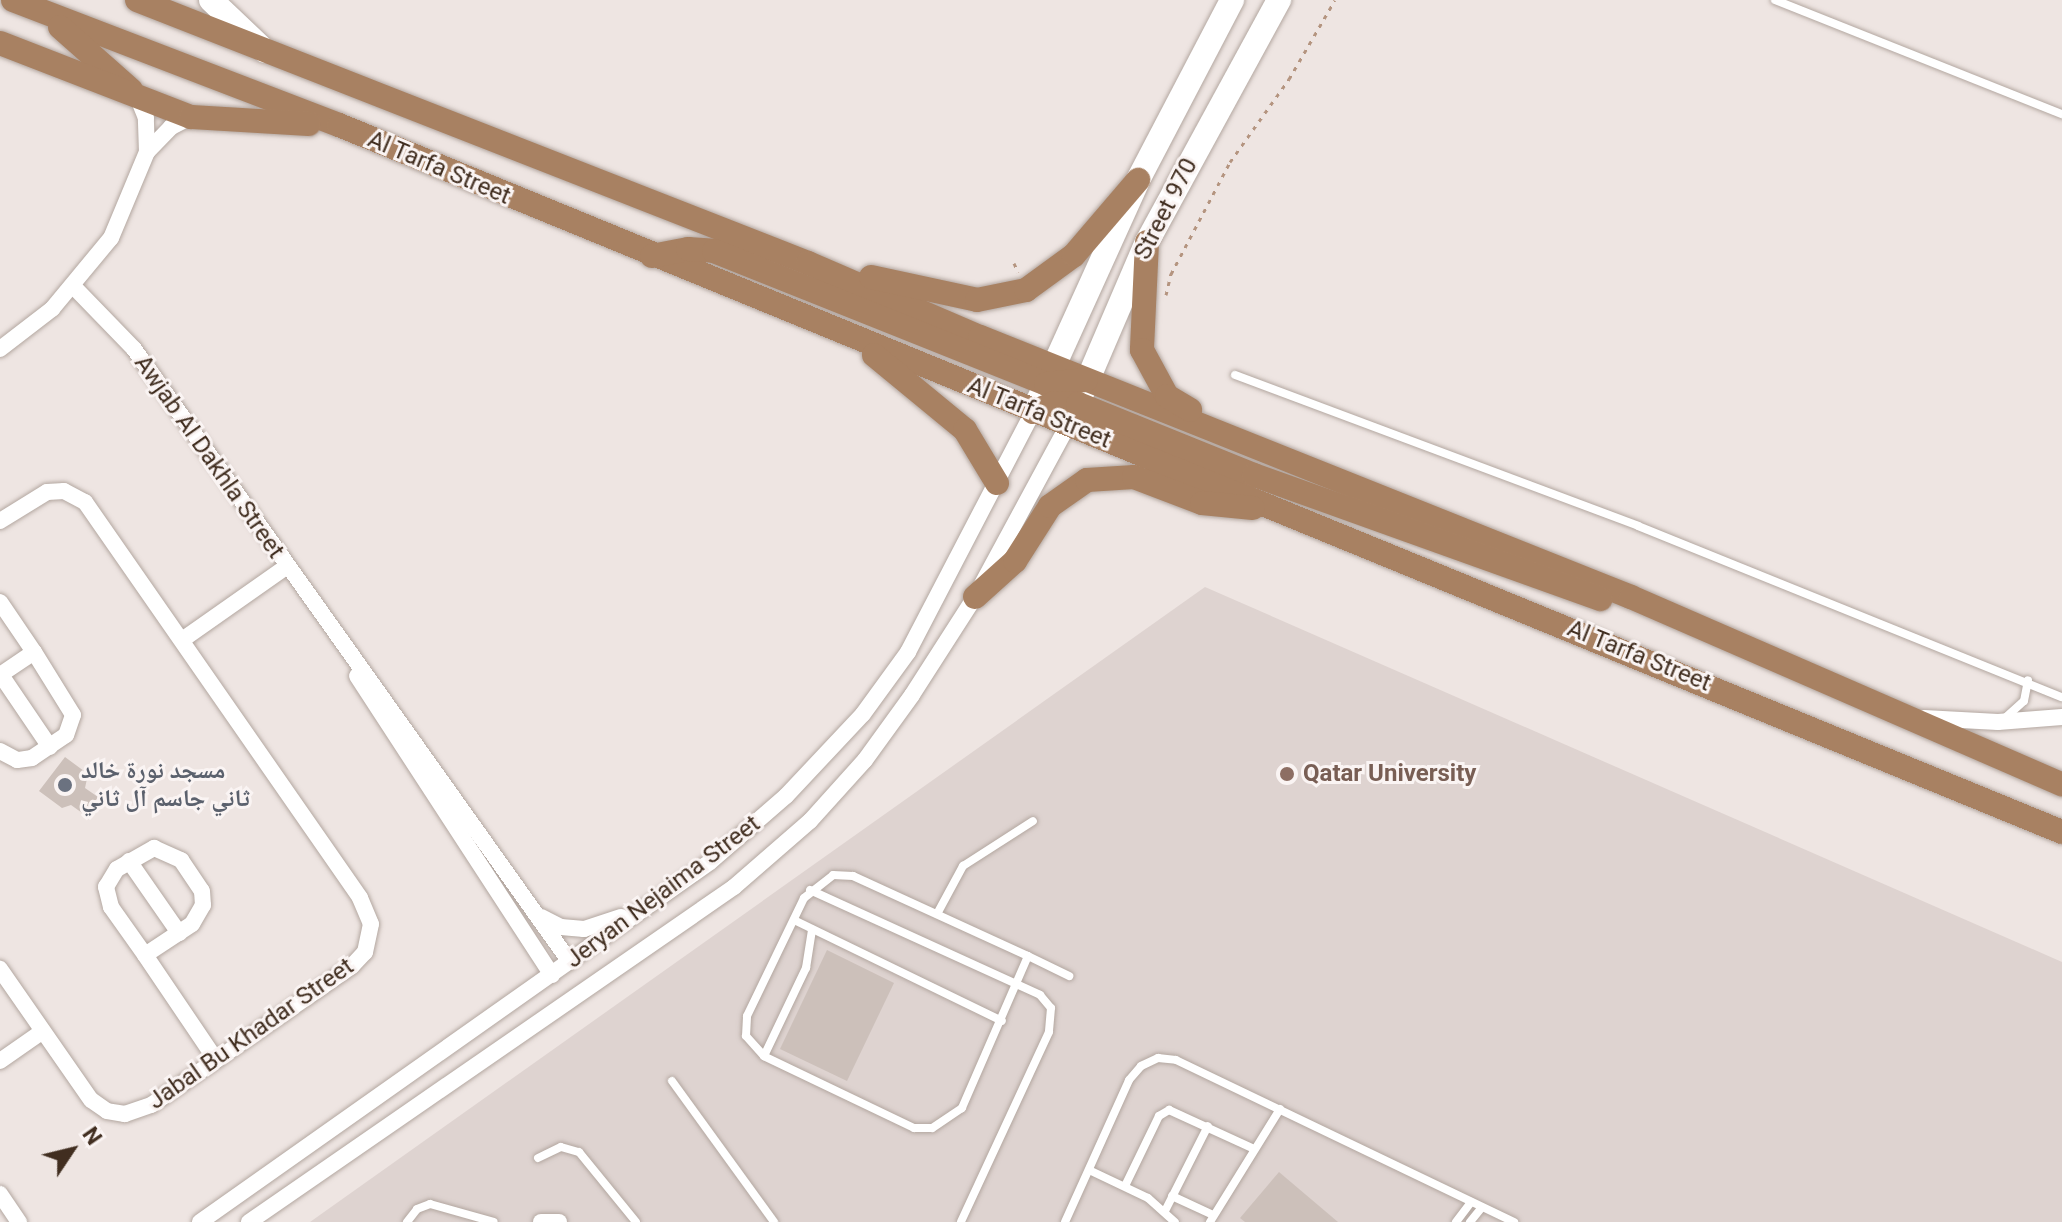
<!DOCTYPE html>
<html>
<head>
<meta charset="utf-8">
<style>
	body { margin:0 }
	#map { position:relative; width:2062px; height:1222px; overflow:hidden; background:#eee5e2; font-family:Roboto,"Noto Naskh Arabic",sans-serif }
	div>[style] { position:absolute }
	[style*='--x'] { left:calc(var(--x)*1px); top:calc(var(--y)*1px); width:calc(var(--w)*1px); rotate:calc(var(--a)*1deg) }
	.built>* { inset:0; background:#ded3d0 }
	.building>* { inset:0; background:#ccc0ba }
	.path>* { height:3px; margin-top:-1.5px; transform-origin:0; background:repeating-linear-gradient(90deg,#b4947f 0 4px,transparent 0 10px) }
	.roads { filter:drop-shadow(0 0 2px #b3a7a0) drop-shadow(0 0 2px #b3a7a0) }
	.lane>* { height:8px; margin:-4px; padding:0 4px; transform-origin:4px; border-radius:4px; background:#fff }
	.street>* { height:16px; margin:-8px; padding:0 8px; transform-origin:8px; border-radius:8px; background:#fff }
	.secondary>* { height:24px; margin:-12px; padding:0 12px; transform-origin:12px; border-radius:12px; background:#fff }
	.primary>* { height:24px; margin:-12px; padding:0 12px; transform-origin:12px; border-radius:12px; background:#a88162 }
	.dots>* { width:22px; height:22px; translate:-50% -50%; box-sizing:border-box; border:4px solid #faf4f3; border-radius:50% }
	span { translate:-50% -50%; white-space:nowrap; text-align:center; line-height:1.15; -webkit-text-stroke:6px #faf4f3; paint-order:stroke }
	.street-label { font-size:24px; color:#412e20 }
	.worship-label { font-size:24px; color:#5b616d; font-weight:700 }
	.left { translate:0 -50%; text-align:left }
	.education-label { font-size:24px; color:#785e54; font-weight:700 }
	.north { position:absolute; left:32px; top:1110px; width:80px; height:80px; -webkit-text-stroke:6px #faf4f3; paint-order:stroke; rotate:55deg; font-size:22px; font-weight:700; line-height:32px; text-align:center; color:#412e20 }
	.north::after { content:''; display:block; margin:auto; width:28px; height:36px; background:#412e20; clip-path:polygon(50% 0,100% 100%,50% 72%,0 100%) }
</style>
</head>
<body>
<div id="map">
	<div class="built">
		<div style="clip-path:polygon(1205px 587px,2062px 962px,2062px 1222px,310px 1222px)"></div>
	</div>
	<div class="building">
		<div style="clip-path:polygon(65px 757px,88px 774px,85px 788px,98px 797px,85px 815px,71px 805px,62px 808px,39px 791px)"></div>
		<div style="clip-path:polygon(827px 950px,894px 983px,847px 1081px,780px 1049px)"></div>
		<div style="clip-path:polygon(1279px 1172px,1338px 1222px,1245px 1222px,1240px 1218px)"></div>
	</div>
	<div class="path">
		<div style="--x:1014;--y:263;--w:10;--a:66"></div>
		<div style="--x:1166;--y:295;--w:22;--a:-77"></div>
		<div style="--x:1171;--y:274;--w:127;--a:-62.2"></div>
		<div style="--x:1230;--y:162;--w:102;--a:-54.6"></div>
		<div style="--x:1289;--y:79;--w:91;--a:-59.8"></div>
	</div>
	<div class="roads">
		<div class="lane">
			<div style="--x:1775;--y:0;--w:309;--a:21.7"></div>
			<div style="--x:1235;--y:375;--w:430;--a:20.5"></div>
			<div style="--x:1638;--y:526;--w:457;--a:22"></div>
			<div style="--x:2005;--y:718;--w:25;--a:-42"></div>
			<div style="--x:2024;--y:701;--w:21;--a:-79"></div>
			<div style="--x:810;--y:890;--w:253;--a:24.5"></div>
			<div style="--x:1040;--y:995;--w:17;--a:50"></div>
			<div style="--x:1051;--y:1008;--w:24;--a:95"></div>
			<div style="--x:1049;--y:1032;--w:209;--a:114.9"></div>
			<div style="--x:937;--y:914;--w:55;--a:-61.6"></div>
			<div style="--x:963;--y:866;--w:83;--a:-32.7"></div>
			<div style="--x:794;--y:920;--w:231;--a:25.9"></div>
			<div style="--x:1028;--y:956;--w:166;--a:113.5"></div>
			<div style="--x:962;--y:1108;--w:36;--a:146"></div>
			<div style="--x:932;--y:1128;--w:18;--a:180"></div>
			<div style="--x:914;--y:1128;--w:166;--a:-154.4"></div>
			<div style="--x:764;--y:1056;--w:27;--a:-132"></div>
			<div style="--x:746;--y:1036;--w:20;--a:-87"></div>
			<div style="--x:747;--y:1016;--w:131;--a:-64.2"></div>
			<div style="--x:804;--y:898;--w:37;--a:-38"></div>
			<div style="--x:833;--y:875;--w:20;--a:3"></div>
			<div style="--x:853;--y:876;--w:192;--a:24.6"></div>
			<div style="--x:1028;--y:956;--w:46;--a:26"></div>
			<div style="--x:764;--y:1056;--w:98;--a:-64.5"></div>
			<div style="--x:806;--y:968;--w:39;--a:-81"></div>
			<div style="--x:672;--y:1081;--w:174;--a:54.1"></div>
			<div style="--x:538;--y:1158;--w:25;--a:-26"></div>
			<div style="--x:561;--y:1147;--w:19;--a:16"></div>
			<div style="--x:579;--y:1152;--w:90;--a:50.8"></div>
			<div style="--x:1089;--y:1170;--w:65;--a:25.4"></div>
			<div style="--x:1148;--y:1198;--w:36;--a:42"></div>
			<div style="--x:1125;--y:1186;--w:78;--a:-64.1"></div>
			<div style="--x:1159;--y:1116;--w:12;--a:-31"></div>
			<div style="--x:1169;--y:1110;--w:91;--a:24.6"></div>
			<div style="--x:1172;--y:1196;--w:45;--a:24.9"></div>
			<div style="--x:1165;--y:1211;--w:95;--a:-63.2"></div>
			<div style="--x:407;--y:1222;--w:16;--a:-52"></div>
			<div style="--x:417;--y:1209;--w:14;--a:-21"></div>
			<div style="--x:430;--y:1204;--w:66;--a:15.7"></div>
			<div style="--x:1065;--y:1222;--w:156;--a:-65.7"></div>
			<div style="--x:1129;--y:1080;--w:18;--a:-49"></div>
			<div style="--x:1141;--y:1066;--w:19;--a:-25"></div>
			<div style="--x:1158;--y:1058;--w:18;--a:6"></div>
			<div style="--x:1176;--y:1060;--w:375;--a:25.6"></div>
			<div style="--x:1210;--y:1222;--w:133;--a:-58.2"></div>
			<div style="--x:1456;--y:1222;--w:25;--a:-53"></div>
			<div style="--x:1470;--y:1222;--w:19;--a:-51"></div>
		</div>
		<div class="street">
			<div style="--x:147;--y:152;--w:35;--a:-46"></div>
			<div style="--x:171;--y:127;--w:22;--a:-27"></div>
			<div style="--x:74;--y:287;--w:86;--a:45.9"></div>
			<div style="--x:134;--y:349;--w:752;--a:54.58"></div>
			<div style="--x:0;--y:349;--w:66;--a:-37.6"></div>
			<div style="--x:52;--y:309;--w:92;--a:-50.3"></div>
			<div style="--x:111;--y:238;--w:93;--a:-67.3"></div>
			<div style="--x:147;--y:152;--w:34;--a:-92"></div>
			<div style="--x:146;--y:118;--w:24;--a:-112"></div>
			<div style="--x:0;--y:521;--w:55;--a:-31.7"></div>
			<div style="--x:47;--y:492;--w:17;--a:-3"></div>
			<div style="--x:64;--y:491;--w:24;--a:28"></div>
			<div style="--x:85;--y:502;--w:482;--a:55.2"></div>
			<div style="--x:360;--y:898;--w:28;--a:67"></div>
			<div style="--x:371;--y:924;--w:29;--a:102"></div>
			<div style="--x:365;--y:952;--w:19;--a:133"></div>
			<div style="--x:352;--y:966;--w:244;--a:145.3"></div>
			<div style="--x:151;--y:1105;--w:28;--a:161"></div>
			<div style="--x:125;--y:1114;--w:18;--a:-171"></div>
			<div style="--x:107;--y:1111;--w:19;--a:-145"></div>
			<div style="--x:91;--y:1100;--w:160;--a:-124.8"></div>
			<div style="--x:0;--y:602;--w:60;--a:55.8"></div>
			<div style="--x:182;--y:640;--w:127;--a:-35.1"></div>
			<div style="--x:0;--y:675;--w:41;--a:-34.1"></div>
			<div style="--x:34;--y:652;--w:74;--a:58.2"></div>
			<div style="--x:73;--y:715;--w:21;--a:109"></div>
			<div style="--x:66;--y:735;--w:41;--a:145.9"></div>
			<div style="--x:32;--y:758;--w:15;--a:172"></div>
			<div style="--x:17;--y:760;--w:19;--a:-152"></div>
			<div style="--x:1;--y:675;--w:87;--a:55.8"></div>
			<div style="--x:357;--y:676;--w:357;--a:56.9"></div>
			<div style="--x:1924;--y:718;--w:74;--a:3.1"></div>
			<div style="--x:1998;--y:722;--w:64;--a:-4.5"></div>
			<div style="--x:154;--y:848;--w:30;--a:24"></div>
			<div style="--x:181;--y:860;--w:37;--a:56"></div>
			<div style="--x:202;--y:891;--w:14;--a:86"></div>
			<div style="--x:203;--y:905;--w:22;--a:120"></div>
			<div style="--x:192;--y:924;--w:56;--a:146.6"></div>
			<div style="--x:145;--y:955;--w:59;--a:-125.3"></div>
			<div style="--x:111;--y:907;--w:21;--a:-104"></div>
			<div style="--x:106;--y:887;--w:21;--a:-59"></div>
			<div style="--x:117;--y:869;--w:43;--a:-29.6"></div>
			<div style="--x:129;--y:861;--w:88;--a:55.2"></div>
			<div style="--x:541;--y:917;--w:22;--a:27"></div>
			<div style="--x:561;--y:927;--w:23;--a:5"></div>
			<div style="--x:584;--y:929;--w:39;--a:-18"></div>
			<div style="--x:145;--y:955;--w:127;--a:55.9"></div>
			<div style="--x:0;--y:1061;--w:52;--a:-34.9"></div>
			<div style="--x:0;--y:1194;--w:34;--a:56"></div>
			<div style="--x:200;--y:1222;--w:624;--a:-35.22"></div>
			<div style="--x:710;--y:862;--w:101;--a:-41"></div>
			<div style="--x:786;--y:796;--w:112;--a:-46.8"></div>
			<div style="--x:863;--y:714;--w:77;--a:-54"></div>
			<div style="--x:908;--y:652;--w:271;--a:-62.5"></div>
			<div style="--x:249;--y:1222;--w:589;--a:-34.63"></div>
			<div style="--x:734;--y:887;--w:101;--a:-41"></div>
			<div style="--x:810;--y:821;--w:82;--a:-48"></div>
			<div style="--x:865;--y:760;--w:80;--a:-54.1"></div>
			<div style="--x:912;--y:695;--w:117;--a:-57.3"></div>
			<div style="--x:975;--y:597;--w:196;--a:-61.6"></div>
			<div style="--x:541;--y:1222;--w:18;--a:0"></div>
		</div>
		<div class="secondary">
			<div style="--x:211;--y:0;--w:74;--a:43.4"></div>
			<div style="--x:1080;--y:398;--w:170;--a:-66.8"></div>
			<div style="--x:1147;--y:242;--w:276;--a:-61.4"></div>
			<div style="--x:1033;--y:412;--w:255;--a:-65.6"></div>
			<div style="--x:1138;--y:180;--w:203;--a:-62.4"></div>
		</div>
		<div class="primary">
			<div style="--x:13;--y:0;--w:349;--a:21"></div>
			<div style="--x:339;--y:125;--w:1862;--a:22.31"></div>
			<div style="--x:137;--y:0;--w:721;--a:21.4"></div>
			<div style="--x:808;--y:263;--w:187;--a:23.3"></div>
			<div style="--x:980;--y:337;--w:701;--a:21.77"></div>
			<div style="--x:1631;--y:597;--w:470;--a:23.5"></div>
			<div style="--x:60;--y:27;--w:95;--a:41.6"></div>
			<div style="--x:0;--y:43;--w:205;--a:21.2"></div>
			<div style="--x:191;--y:117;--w:118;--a:3.4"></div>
			<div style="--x:1147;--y:242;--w:108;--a:92.7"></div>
			<div style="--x:1142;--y:350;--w:52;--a:61.5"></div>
			<div style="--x:1167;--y:396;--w:27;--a:31"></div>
			<div style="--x:652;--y:256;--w:37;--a:-11"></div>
			<div style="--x:688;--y:249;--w:26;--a:4"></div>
			<div style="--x:714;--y:251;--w:358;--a:21.8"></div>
			<div style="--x:1046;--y:384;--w:40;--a:-5.7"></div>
			<div style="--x:871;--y:277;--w:108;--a:12.2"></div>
			<div style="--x:977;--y:300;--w:50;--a:-11.5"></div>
			<div style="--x:1026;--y:290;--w:59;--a:-36.1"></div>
			<div style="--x:1074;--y:255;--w:99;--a:-49.5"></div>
			<div style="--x:874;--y:355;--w:118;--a:39.5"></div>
			<div style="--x:965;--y:430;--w:62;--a:58.9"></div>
			<div style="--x:1033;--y:412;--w:23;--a:-23"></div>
			<div style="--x:1054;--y:403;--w:24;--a:2"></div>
			<div style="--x:1078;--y:404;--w:190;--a:22"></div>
			<div style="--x:1254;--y:475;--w:368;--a:19.7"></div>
			<div style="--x:975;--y:597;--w:54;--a:-42"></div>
			<div style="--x:1015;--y:561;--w:65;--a:-57.5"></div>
			<div style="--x:1050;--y:506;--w:45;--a:-35.1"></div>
			<div style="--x:1087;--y:480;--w:47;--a:-3.7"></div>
			<div style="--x:1134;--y:477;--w:73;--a:20.9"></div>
			<div style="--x:1202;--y:503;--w:51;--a:5.6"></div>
		</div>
	</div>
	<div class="dots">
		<div style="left:1287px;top:774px;background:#8d6e63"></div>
		<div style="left:65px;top:785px;background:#6b7280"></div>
	</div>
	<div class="street-label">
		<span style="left:439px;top:168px;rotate:23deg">Al Tarfa Street</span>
		<span style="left:1166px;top:209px;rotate:-63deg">Street 970</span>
		<span style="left:1039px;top:413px;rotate:22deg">Al Tarfa Street</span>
		<span style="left:209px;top:457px;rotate:55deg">Awjab Al Dakhla Street</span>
		<span style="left:1639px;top:656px;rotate:22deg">Al Tarfa Street</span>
		<span style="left:663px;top:892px;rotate:-37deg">Jeryan Nejaima Street</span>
		<span style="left:251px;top:1034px;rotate:-35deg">Jabal Bu Khadar Street</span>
	</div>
	<div class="worship-label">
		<span class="left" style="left:81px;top:785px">مسجد نورة خالد<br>ثاني جاسم آل ثاني</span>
	</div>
	<div class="education-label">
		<span class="left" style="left:1303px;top:774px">Qatar University</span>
	</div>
	<div class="north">N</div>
</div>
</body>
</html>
